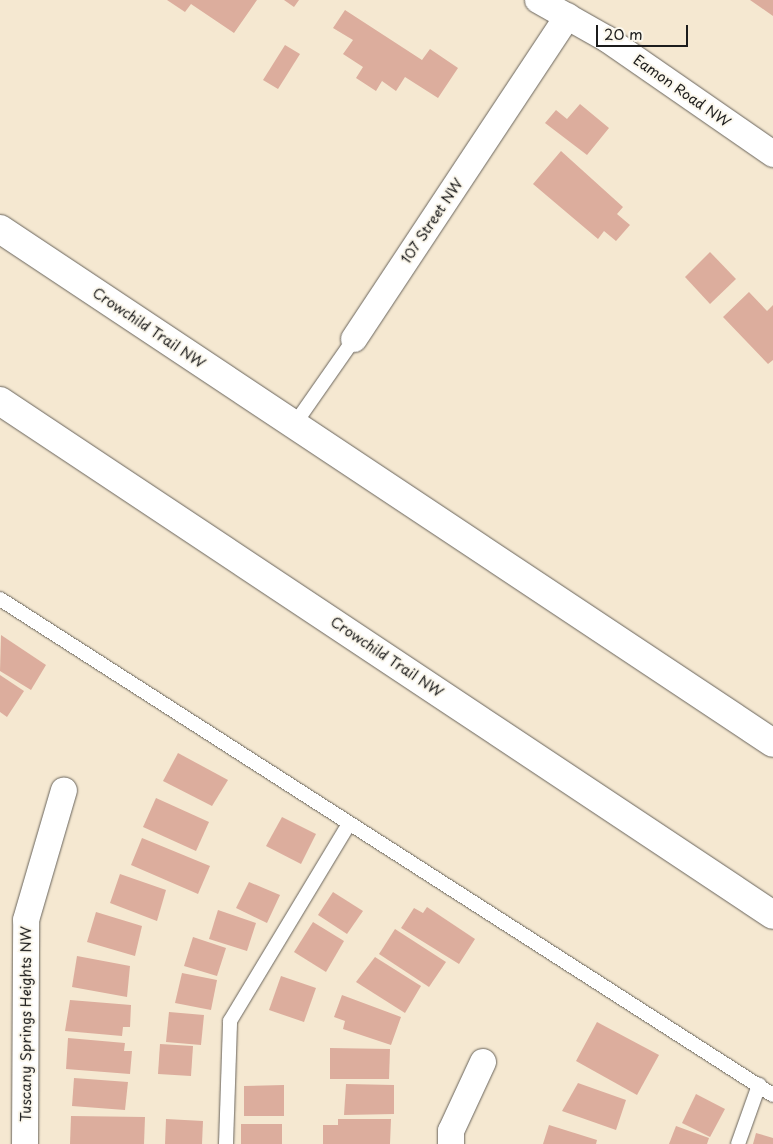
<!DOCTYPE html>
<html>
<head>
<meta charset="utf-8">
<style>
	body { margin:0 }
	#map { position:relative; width:773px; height:1144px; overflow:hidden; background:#f5e8d1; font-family:"Playpen Sans",sans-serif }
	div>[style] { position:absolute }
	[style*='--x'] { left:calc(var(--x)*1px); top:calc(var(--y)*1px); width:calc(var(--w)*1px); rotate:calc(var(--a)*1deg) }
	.building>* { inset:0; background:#dcad9d }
	.roads { filter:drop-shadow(0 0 1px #68635b) drop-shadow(0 0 1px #68635b) }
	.lane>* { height:14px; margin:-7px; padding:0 7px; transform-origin:7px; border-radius:7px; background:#fff }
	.street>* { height:26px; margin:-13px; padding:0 13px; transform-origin:13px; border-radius:13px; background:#fff }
	.highway>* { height:28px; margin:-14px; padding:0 14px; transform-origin:14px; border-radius:14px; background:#fff }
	span { translate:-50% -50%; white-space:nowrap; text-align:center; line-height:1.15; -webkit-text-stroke:4px #fbf7ec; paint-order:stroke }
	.street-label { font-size:14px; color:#1c1c1c }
	.scale { position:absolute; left:596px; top:25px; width:92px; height:22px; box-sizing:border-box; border:2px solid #1c1c1c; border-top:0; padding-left:6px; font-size:15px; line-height:18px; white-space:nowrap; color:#1c1c1c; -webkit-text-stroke:4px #fbf7ec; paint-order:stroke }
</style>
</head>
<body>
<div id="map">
	<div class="building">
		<div style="clip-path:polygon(167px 0,257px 0,234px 33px,191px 4px,185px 12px)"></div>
		<div style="clip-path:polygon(284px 0,299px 0,294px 7px)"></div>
		<div style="clip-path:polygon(750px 0,773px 0,773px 16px)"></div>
		<div style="clip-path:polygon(345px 10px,422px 60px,430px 49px,458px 68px,438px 98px,405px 77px,396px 91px,382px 81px,376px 91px,356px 78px,363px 67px,343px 54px,353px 40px,333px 28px)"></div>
		<div style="clip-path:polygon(285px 45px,300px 54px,278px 89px,263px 80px)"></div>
		<div style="clip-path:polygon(580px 104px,609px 128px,587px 155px,545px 123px,556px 110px,567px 119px)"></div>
		<div style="clip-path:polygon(561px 151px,623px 207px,617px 214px,630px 225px,616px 241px,604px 231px,598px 239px,533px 184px)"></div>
		<div style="clip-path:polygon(710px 252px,736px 279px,710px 304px,685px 277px)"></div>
		<div style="clip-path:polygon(749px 292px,767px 311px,773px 305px,773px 360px,768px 364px,723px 317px)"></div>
		<div style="clip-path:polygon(1px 635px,46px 665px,31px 690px,0 671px)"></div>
		<div style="clip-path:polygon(0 675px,24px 691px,7px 717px,0 712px)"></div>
		<div style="clip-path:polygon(178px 753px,228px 780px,212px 806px,163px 781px)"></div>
		<div style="clip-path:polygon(156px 798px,209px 822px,196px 851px,143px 827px)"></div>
		<div style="clip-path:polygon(282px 817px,316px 834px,301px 864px,266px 846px)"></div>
		<div style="clip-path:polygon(142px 838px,210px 866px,198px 894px,131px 865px)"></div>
		<div style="clip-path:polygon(120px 874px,166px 890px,157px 921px,110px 903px)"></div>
		<div style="clip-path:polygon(249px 882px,280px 895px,267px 923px,236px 908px)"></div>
		<div style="clip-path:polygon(333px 892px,363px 911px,347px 934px,318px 915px)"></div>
		<div style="clip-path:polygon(427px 907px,475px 939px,459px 964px,401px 928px,414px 908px,423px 913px)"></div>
		<div style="clip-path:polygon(218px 910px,256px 923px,247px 951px,209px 939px)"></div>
		<div style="clip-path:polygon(96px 912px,142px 926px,135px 956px,87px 942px)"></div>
		<div style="clip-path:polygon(313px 922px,344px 941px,326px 972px,294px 952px)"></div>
		<div style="clip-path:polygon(395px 929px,446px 962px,429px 987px,379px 954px)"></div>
		<div style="clip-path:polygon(193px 937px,226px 948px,217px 976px,184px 966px)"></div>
		<div style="clip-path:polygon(77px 956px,130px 966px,127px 997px,72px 987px)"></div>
		<div style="clip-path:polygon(375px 957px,421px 986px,405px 1013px,356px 982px)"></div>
		<div style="clip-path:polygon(182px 973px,217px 980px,211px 1010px,175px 1003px)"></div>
		<div style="clip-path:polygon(281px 976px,316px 988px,304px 1022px,269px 1010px)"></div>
		<div style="clip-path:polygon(342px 995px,401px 1017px,391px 1045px,343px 1029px,345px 1021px,334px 1017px)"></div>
		<div style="clip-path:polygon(70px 1000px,131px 1005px,130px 1027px,123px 1027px,122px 1036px,65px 1031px)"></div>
		<div style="clip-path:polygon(169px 1012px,204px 1015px,201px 1045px,166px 1042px)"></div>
		<div style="clip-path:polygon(597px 1022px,659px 1055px,637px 1095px,576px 1061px)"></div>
		<div style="clip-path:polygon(68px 1038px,125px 1043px,124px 1051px,132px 1051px,130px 1074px,66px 1069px)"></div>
		<div style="clip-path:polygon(160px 1044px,193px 1046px,191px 1076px,158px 1074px)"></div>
		<div style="clip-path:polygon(330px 1048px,390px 1049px,389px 1079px,330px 1079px)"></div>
		<div style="clip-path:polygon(74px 1078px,128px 1082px,125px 1110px,72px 1106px)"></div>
		<div style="clip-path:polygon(578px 1083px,626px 1100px,616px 1130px,562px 1111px)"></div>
		<div style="clip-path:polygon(346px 1084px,394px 1085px,394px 1114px,344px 1115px)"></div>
		<div style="clip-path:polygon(284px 1085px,284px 1116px,244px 1116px,244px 1086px)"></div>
		<div style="clip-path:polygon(696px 1094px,725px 1109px,710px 1137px,682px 1123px)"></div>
		<div style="clip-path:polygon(71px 1116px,145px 1117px,144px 1144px,70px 1144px)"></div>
		<div style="clip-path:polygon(166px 1119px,203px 1121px,202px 1144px,165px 1144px)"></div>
		<div style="clip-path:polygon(338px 1119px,391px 1119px,390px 1144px,323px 1144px,323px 1125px,338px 1125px)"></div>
		<div style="clip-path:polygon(241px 1124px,282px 1124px,282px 1144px,241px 1144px)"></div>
		<div style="clip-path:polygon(549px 1125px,597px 1140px,596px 1144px,543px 1144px)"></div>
		<div style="clip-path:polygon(676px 1126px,709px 1138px,707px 1144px,669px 1144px)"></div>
		<div style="clip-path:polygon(756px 1133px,773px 1138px,773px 1144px,753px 1144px)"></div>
	</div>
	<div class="roads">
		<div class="lane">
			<div style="--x:294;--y:425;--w:105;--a:-55.1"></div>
			<div style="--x:0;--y:599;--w:918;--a:32.69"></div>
			<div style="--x:226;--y:1144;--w:123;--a:-88.1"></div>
			<div style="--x:230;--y:1021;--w:230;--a:-58.9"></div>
			<div style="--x:738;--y:1144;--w:63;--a:-70.4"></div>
		</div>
		<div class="street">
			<div style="--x:538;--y:0;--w:79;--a:29.5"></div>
			<div style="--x:607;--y:39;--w:202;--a:34.7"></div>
			<div style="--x:354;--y:339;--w:387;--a:-56.5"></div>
			<div style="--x:25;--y:1144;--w:224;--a:-89.7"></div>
			<div style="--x:26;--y:920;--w:135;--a:-73.7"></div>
			<div style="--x:451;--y:1144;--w:13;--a:-90"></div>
			<div style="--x:451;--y:1131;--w:76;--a:-65.1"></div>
		</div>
		<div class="highway">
			<div style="--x:0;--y:229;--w:928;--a:33.62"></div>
			<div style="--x:0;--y:401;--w:928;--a:33.62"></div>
		</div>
	</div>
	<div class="street-label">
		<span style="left:682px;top:91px;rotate:35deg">Eamon Road NW</span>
		<span style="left:432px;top:221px;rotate:-56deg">107 Street NW</span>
		<span style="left:149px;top:328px;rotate:34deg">Crowchild Trail NW</span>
		<span style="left:387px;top:657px;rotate:34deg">Crowchild Trail NW</span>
		<span style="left:26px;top:1024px;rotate:-90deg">Tuscany Springs Heights NW</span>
	</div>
	<div class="scale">20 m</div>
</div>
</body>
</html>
